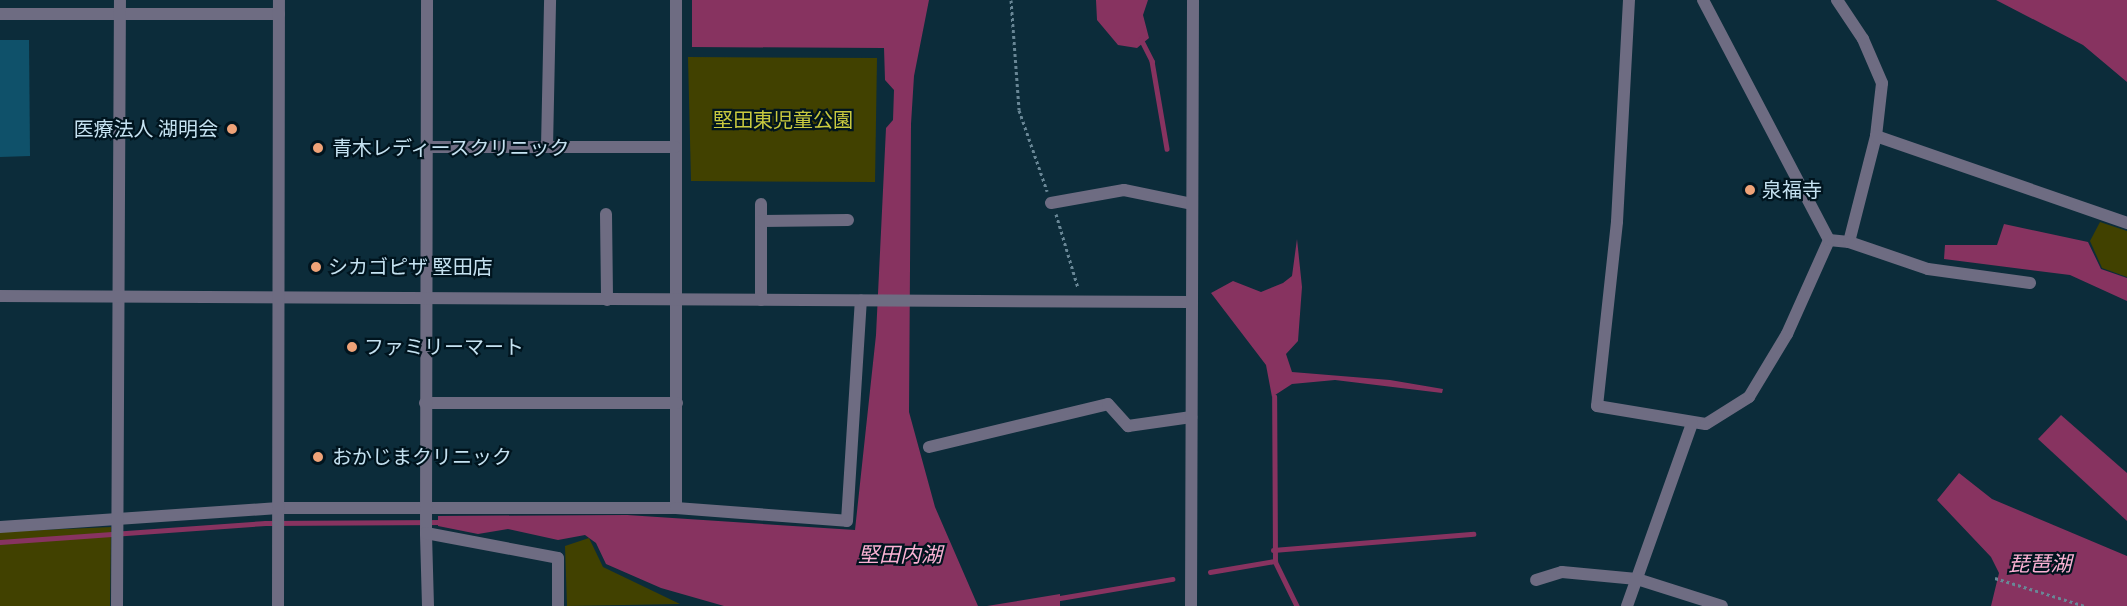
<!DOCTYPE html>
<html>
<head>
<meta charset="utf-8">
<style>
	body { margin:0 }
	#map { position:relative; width:2127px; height:606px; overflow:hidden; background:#0c2c3a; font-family:Cabin,"Noto Sans JP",sans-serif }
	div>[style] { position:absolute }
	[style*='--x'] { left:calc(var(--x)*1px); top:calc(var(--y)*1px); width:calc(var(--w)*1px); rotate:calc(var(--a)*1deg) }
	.green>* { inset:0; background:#414100 }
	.water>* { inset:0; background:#873360 }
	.stream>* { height:4.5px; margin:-2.25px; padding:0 2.25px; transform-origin:2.25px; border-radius:2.25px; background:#873360 }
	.building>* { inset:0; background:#0f516a }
	.path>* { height:3px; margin-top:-1.5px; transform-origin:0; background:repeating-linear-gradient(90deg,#698796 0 3px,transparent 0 6px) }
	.minor>* { height:12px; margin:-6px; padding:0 6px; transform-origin:6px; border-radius:6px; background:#6e6c82 }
	.tertiary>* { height:12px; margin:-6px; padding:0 6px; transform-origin:6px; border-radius:6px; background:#6e6c82 }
	.dots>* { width:16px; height:16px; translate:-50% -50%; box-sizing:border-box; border:3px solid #00141e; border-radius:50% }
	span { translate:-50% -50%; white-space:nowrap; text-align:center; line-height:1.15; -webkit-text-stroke:4.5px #00141e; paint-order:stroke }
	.park-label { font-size:20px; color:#c9ca3f }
	.poi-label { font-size:20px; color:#c5e2f1 }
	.right { translate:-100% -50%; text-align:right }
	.left { translate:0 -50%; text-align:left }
	.water-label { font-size:21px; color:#fab2d4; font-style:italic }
</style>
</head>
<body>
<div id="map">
	<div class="green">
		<div style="clip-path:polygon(688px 57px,877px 58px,875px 182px,691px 181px)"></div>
		<div style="clip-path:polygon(2100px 222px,2127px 231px,2127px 277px,2102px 268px,2090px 241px)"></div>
		<div style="clip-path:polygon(111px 527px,110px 606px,0 606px,0 532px)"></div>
		<div style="clip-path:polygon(589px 538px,603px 567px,680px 604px,567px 606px,565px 546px)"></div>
	</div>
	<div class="water">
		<div style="clip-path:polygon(692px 0,929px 0,914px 76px,911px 124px,909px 412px,935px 507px,978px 606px,724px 606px,661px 588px,606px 564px,596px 543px,585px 535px,558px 540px,508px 529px,478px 534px,438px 526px,438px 516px,627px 515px,855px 530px,876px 335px,886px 128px,893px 120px,894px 90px,885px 80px,884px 48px,692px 47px)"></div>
		<div style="clip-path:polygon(1096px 0,1148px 0,1143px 15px,1149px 38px,1137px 48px,1118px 45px,1097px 20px)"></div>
		<div style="clip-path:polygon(1996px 0,2127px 0,2127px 82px,2083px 45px)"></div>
		<div style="clip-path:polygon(2004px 224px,2088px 242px,2101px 269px,2127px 278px,2127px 301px,2070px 275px,1944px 259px,1945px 245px,1997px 245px)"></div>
		<div style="clip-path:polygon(1297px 239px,1302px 287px,1298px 341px,1286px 354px,1292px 372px,1390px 380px,1443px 389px,1442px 393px,1335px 380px,1292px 384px,1272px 397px,1266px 365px,1211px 293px,1233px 281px,1261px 292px,1283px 283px,1292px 276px)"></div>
		<div style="clip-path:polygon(2061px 415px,2127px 473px,2127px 521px,2038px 439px)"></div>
		<div style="clip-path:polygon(1959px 473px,1992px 499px,2127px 556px,2127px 606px,1991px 606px,1999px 573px,1991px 557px,1937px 500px)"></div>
		<div style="clip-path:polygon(1060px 594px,1060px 606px,987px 606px)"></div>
	</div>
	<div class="stream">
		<div style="--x:1141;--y:39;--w:25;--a:63"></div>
		<div style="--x:1152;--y:61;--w:89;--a:80.3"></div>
		<div style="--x:0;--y:542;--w:266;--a:-4.1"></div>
		<div style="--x:265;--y:523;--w:179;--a:-0.3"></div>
		<div style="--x:1273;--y:550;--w:201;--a:-4.6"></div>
		<div style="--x:1275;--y:561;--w:50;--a:63.9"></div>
		<div style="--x:1210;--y:572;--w:66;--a:-9.6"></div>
		<div style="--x:1275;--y:561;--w:164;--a:-90.3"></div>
		<div style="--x:1060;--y:598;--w:114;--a:-9.6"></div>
	</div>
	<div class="building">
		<div style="clip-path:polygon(0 40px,29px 40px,30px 156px,0 157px)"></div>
	</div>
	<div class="path">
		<div style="--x:1011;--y:0;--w:110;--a:85.8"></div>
		<div style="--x:1019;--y:110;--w:86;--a:70.9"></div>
		<div style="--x:1056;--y:214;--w:77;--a:73.4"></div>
		<div style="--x:1995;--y:578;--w:94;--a:17.3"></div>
	</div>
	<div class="minor">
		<div style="--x:676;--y:0;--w:508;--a:90"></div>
		<div style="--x:1629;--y:0;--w:222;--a:93.1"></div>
		<div style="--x:1617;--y:222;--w:185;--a:96.2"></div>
		<div style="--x:1597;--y:406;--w:110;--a:9.4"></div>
		<div style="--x:1706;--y:424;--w:51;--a:-32.1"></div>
		<div style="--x:1749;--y:397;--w:74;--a:-58.9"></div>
		<div style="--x:1787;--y:334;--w:103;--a:-65.9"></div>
		<div style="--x:1829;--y:240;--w:20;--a:6"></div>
		<div style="--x:1849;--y:242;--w:109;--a:-75.7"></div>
		<div style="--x:1876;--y:136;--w:53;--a:-83.5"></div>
		<div style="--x:1882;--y:83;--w:48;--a:-113.4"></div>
		<div style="--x:1863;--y:39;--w:47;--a:-123.7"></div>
		<div style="--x:0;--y:14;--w:279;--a:0"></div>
		<div style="--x:1876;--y:136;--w:266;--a:19.1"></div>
		<div style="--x:427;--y:147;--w:248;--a:0"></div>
		<div style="--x:547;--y:147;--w:147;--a:-88.8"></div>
		<div style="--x:1051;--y:203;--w:74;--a:-10.1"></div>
		<div style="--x:1124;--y:190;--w:69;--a:11.6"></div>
		<div style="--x:761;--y:204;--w:96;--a:90"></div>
		<div style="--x:606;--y:214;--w:86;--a:89.3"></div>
		<div style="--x:761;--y:221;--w:87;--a:-0.7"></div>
		<div style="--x:1849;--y:242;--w:83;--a:18.9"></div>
		<div style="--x:1928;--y:269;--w:103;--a:7.8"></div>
		<div style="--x:425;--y:403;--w:252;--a:0"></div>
		<div style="--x:929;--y:447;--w:184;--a:-13.5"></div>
		<div style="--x:1108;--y:404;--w:30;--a:48"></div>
		<div style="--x:1128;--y:426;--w:64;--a:-8.1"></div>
		<div style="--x:0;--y:527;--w:279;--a:-3.9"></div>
		<div style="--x:278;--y:508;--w:398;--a:0"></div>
		<div style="--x:676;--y:508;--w:171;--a:4.3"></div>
		<div style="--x:847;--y:521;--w:221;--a:-86.4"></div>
		<div style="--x:426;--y:533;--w:533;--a:-89.89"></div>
		<div style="--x:1536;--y:580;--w:27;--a:-17"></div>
		<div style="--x:1562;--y:572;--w:75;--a:5.3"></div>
		<div style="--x:1637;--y:579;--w:89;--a:17.6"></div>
		<div style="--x:117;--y:606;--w:606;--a:-89.72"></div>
		<div style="--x:428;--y:606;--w:73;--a:-91.6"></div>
		<div style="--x:426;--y:533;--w:134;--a:10.7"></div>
		<div style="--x:558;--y:558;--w:48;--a:90"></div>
		<div style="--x:1627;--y:606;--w:194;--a:-70.4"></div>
	</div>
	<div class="tertiary">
		<div style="--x:1703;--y:0;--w:271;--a:62.3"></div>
		<div style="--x:0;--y:296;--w:1191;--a:0.29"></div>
		<div style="--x:278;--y:606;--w:606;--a:-89.91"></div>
		<div style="--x:1191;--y:606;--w:606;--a:-89.81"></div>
	</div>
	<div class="dots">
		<div style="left:232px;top:129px;background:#efa378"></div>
		<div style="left:318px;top:148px;background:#efa378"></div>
		<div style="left:1750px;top:190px;background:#efa378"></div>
		<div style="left:316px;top:267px;background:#efa378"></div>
		<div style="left:352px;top:347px;background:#efa378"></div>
		<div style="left:318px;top:457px;background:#efa378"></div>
	</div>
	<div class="park-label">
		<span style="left:783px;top:120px">堅田東児童公園</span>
	</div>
	<div class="poi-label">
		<span class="right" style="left:218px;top:129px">医療法人 湖明会</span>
		<span class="left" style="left:332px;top:148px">青木レディースクリニック</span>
		<span class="left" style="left:1762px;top:190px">泉福寺</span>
		<span class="left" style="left:328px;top:267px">シカゴピザ 堅田店</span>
		<span class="left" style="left:364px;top:347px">ファミリーマート</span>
		<span class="left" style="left:332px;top:457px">おかじまクリニック</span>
	</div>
	<div class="water-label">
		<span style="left:900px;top:555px">堅田内湖</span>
		<span style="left:2040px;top:564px">琵琶湖</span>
	</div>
</div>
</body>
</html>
